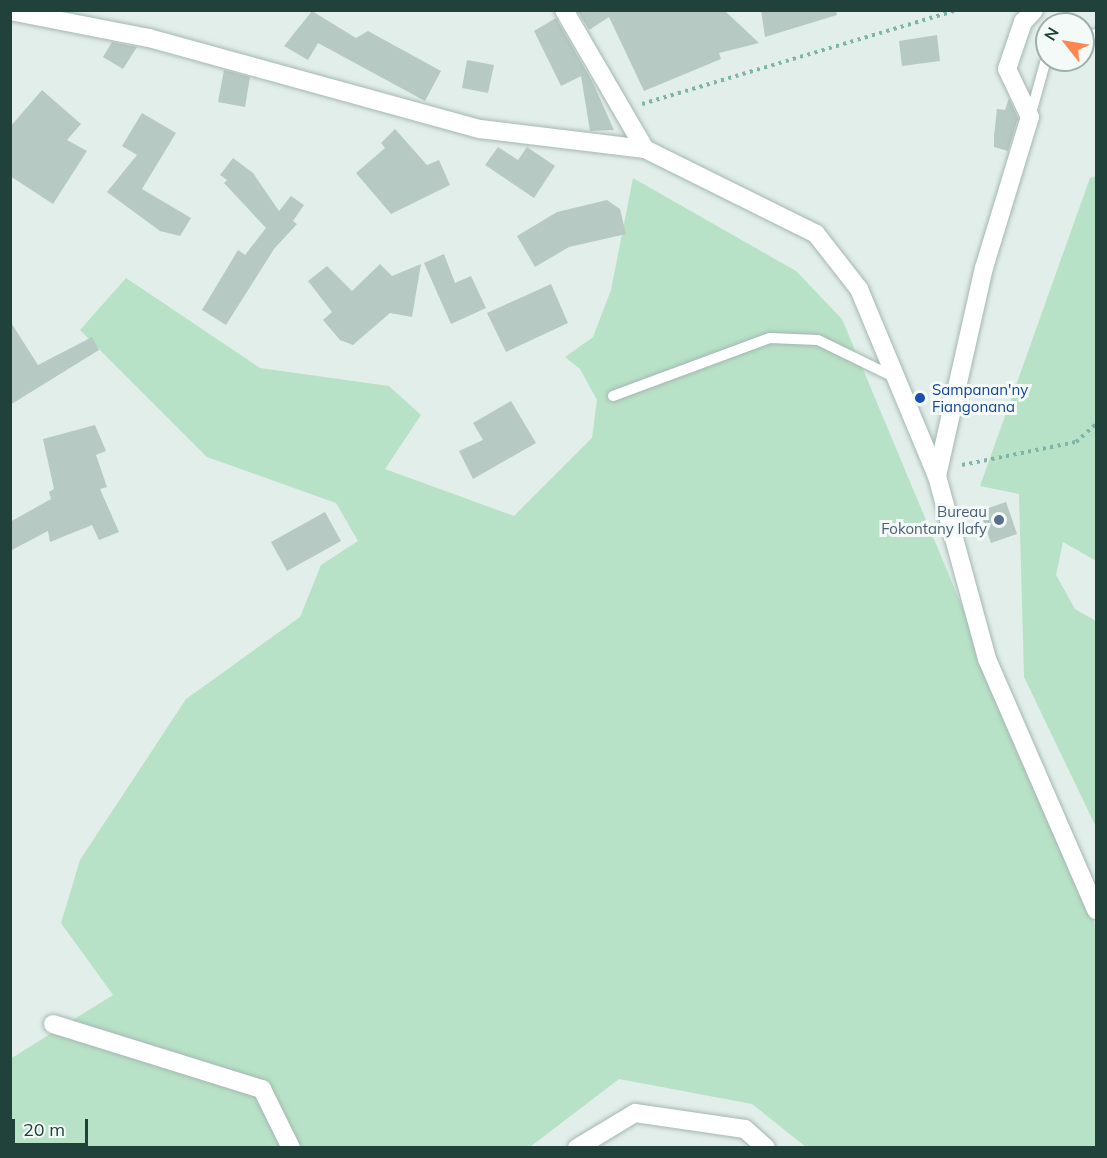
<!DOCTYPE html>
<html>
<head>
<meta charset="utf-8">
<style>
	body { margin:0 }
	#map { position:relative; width:1107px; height:1158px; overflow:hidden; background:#e2eeea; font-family:Mulish,sans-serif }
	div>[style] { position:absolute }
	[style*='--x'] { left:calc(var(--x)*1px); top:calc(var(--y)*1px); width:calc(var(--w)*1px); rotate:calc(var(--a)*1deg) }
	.green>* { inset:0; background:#b8e2c7 }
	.building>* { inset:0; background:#b7c9c3 }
	.path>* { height:4px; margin-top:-2px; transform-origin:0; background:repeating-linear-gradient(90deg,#7fb5a8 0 3px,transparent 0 7.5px) }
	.roads { filter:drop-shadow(0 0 2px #a4b7b2) drop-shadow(0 0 2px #a4b7b2) }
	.lane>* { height:10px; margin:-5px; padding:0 5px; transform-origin:5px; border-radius:5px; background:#fff }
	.street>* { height:18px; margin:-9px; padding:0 9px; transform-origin:9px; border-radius:9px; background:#fff }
	.secondary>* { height:18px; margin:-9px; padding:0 9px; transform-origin:9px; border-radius:9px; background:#fff }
	.dots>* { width:16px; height:16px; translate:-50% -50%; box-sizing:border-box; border:3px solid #f3faf7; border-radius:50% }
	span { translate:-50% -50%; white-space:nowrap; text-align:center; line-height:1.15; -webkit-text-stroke:6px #f3faf7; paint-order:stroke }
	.transit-label { font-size:15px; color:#164399 }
	.left { translate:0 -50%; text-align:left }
	.service-label { font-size:15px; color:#4e5e75 }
	.right { translate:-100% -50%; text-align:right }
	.frame { position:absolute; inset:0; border:12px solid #20423b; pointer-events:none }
	.north { position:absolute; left:1035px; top:12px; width:60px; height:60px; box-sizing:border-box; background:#f3faf7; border:2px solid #9fb0ac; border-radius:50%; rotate:301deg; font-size:16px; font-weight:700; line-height:24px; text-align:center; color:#20423b }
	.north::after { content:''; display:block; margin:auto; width:21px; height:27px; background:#ff874f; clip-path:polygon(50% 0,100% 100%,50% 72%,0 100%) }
	.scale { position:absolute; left:12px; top:1119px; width:76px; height:27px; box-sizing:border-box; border:3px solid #20423b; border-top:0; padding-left:8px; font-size:18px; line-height:21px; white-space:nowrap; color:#20423b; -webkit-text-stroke:4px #f3faf7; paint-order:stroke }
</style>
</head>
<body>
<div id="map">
	<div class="green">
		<div style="clip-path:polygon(1096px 176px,1096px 561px,1063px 542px,1056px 575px,1075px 609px,1096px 621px,1096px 827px,1024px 677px,1019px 494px,980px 486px,1090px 178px)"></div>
		<div style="clip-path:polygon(633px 178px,796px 271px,842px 319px,1096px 927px,1096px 1147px,806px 1147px,752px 1104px,619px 1079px,530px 1147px,11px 1147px,10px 1059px,113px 995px,61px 923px,80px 860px,186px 699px,300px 617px,321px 565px,358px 541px,336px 503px,207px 457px,80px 330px,126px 278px,260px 368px,389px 386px,421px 415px,385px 469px,514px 516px,592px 438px,597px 400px,580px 369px,565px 357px,593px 337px,611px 290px)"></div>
	</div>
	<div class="building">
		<div style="clip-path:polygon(577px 10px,724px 10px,759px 43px,719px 53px,721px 59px,644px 91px,609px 17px,589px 30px)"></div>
		<div style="clip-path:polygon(761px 10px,836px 10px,837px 15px,765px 37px)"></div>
		<div style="clip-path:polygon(312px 11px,356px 38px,368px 31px,441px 71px,425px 101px,318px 43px,308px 60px,284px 46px)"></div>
		<div style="clip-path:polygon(556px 18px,592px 81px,614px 130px,590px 131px,581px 76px,561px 86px,534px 31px)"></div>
		<div style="clip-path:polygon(937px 35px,940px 61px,902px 66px,899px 41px)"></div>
		<div style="clip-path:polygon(112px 42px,137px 47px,123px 69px,103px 57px)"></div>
		<div style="clip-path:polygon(467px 60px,494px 65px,488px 93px,462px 88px)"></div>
		<div style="clip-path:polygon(224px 70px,250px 77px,245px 107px,218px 102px)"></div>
		<div style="clip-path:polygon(42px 90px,81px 124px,67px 140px,87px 151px,53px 204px,10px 176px,10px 127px)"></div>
		<div style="clip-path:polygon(1009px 98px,1018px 118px,1008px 151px,994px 147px,994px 136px,997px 109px,1005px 110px)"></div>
		<div style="clip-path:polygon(142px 113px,176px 133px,142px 189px,191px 218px,180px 236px,160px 231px,107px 192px,137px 155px,122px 146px)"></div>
		<div style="clip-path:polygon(395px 129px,427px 165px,439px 160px,450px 185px,391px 214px,356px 173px,385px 148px,381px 143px)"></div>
		<div style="clip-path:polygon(498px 147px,518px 160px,527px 147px,555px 166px,534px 198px,485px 165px)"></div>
		<div style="clip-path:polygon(233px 158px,253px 173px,279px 211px,291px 196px,304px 205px,293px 221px,297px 224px,274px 249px,226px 325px,202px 310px,238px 250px,245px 255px,266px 228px,224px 183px,227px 180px,220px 175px)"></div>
		<div style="clip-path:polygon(607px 200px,620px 209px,626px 234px,569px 247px,535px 267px,517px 236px,557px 212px)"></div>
		<div style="clip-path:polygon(444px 254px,455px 283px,471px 276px,486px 308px,451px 324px,424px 263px)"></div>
		<div style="clip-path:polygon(380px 264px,392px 276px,421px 264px,412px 317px,390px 313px,353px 345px,340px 340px,323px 320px,332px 312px,308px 281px,327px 266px,352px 291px)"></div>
		<div style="clip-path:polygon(551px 284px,568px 323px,506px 352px,487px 313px)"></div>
		<div style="clip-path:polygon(10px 321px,38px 365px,92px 337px,99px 350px,10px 405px)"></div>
		<div style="clip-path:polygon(511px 401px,536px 443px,473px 479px,459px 451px,483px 440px,473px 423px)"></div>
		<div style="clip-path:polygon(95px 425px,106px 451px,96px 455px,107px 487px,100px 489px,119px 532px,99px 540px,92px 525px,50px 542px,48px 531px,10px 551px,10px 522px,51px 499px,49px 492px,54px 489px,43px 439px)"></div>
		<div style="clip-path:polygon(1006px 502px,1017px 534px,991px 543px,980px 511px)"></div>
		<div style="clip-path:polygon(325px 512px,341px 541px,287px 571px,271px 542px)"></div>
	</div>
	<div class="path">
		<div style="--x:642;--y:104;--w:330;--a:-16.6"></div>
		<div style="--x:962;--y:465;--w:116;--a:-11.4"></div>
		<div style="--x:1076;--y:442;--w:27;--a:-42"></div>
	</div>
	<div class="roads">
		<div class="lane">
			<div style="--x:1083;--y:42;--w:15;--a:-32"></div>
			<div style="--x:1030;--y:117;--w:56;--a:-74.5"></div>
			<div style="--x:1045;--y:63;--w:7;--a:-27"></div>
			<div style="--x:613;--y:396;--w:167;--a:-20.3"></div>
			<div style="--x:770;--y:338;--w:48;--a:2.4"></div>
			<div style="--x:818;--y:340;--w:85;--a:26"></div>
		</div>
		<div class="street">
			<div style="--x:10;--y:11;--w:142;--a:11"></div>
			<div style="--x:149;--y:38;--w:343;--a:15.4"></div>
			<div style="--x:480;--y:129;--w:166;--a:6.9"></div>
			<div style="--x:937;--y:476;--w:213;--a:-77.3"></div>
			<div style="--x:984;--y:268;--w:158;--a:-73.1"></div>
			<div style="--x:1030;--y:117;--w:53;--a:-115.6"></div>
			<div style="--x:1007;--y:69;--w:50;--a:-71.2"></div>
			<div style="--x:1023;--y:22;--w:16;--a:-47"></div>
			<div style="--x:53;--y:1024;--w:219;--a:17.3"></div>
			<div style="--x:262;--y:1089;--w:66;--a:63.8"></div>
			<div style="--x:577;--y:1148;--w:68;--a:-31.1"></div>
			<div style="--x:635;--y:1113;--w:111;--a:8.3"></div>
			<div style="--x:745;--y:1129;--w:28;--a:42"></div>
		</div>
		<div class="secondary">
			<div style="--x:564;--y:10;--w:161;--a:59.8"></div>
			<div style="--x:645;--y:149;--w:191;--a:26.4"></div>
			<div style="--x:816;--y:234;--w:70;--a:52"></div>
			<div style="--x:859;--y:289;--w:203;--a:67.4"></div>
			<div style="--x:937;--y:476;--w:190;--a:74.7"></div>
			<div style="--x:987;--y:659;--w:274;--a:66.5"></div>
		</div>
	</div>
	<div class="dots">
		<div style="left:920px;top:398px;background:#1a4fb4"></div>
		<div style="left:999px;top:520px;background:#5c6f8a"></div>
	</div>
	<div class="transit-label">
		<span class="left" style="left:932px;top:398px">Sampanan'ny<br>Fiangonana</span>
	</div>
	<div class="service-label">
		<span class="right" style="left:987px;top:520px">Bureau<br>Fokontany Ilafy</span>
	</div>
	<div class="frame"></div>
	<div class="north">N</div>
	<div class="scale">20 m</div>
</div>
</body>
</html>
